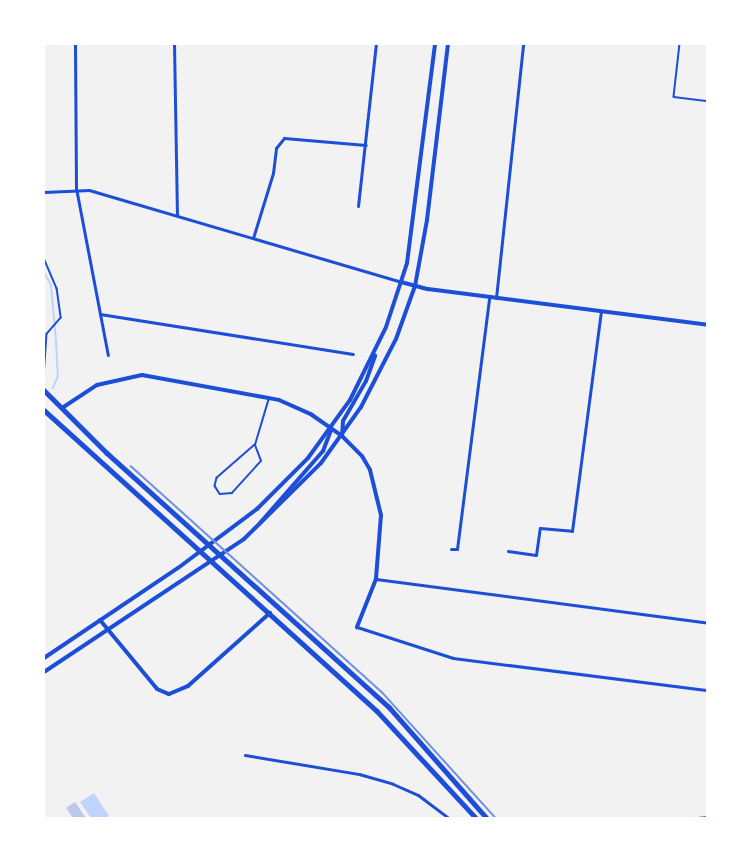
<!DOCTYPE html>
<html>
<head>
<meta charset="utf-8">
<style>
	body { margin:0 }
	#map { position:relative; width:751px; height:862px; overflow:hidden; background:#f2f2f2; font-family:Mulish,sans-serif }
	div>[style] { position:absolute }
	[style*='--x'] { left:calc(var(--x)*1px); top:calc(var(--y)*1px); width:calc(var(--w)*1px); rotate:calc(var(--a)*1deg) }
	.water>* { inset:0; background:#bfd3fe }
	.stream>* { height:2px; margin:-1px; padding:0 1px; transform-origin:1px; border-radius:1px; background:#bfd3fe }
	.building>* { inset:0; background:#bdc9ec }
	.path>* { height:1.5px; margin:-0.75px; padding:0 0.75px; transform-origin:0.75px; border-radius:0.75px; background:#1d4ed8 }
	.service>* { height:1.5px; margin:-0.75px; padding:0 0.75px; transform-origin:0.75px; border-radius:0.75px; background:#1d4ed8 }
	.minor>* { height:3px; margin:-1.5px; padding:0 1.5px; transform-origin:1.5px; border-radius:1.5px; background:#1d4ed8 }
	.tertiary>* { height:4px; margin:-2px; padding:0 2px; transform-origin:2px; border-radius:2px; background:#1d4ed8 }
	.primary>* { height:4.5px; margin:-2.25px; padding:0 2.25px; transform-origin:2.25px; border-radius:2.25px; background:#1d4ed8 }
	.tram>* { height:1.5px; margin:-0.75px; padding:0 0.75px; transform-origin:0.75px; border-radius:0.75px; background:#7290e2 }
	span { translate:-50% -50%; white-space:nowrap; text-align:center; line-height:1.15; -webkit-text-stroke:6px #fff; paint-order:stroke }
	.frame { position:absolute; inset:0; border:45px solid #fff; pointer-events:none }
</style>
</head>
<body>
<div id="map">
	<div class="water">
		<div style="clip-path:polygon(94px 793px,109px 816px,105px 818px,91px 818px,80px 802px)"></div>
	</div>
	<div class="stream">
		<div style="--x:44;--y:272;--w:15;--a:62"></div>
		<div style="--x:51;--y:285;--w:56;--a:84.9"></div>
		<div style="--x:56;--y:341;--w:35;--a:87"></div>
		<div style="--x:58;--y:376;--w:13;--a:113"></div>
	</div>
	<div class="building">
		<div style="clip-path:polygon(75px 802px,86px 818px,73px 818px,66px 808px)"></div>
	</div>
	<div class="path">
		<div style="--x:44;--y:258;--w:33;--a:67"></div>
		<div style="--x:57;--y:288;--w:30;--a:82"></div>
		<div style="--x:61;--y:318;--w:21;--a:131"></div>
		<div style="--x:47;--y:334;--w:44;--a:93.9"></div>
	</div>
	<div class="service">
		<div style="--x:680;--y:44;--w:53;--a:96.5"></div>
		<div style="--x:674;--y:97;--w:34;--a:7"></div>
		<div style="--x:255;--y:445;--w:50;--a:139"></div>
		<div style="--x:217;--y:478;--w:8;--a:104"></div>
		<div style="--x:215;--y:486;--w:9;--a:58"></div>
		<div style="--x:220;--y:494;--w:12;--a:-5"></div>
		<div style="--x:232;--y:493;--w:43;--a:-47.8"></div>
		<div style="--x:261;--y:461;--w:17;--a:-111"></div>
		<div style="--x:255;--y:445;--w:49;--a:-73.4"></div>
	</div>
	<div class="minor">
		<div style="--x:75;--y:44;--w:144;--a:89.6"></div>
		<div style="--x:76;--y:188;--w:170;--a:79.2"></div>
		<div style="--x:174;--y:44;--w:171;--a:89"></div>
		<div style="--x:44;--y:192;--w:45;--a:-2.5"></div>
		<div style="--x:89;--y:190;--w:325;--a:16.4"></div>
		<div style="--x:358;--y:206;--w:163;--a:-83.7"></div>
		<div style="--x:253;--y:238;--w:68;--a:-72.9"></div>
		<div style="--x:273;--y:173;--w:25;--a:-83"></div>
		<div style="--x:276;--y:148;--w:13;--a:-51"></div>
		<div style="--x:284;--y:138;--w:82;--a:4.9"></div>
		<div style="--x:496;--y:298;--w:255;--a:-83.9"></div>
		<div style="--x:100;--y:314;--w:256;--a:9"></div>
		<div style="--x:451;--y:549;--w:6;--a:0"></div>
		<div style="--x:457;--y:549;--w:253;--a:-82.7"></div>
		<div style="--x:508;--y:551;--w:28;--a:8"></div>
		<div style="--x:536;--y:555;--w:27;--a:-82"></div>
		<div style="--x:540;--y:528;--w:32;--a:5"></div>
		<div style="--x:572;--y:531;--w:221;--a:-82.5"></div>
		<div style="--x:376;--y:579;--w:335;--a:7.5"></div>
		<div style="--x:357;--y:627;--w:101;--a:17.9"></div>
		<div style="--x:453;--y:658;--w:257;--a:7.2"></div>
		<div style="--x:245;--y:755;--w:116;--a:9.5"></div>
		<div style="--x:359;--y:774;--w:35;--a:16"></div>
		<div style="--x:393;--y:784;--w:27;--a:24"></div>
		<div style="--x:418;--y:795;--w:38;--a:37"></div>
		<div style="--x:697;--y:818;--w:11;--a:-5"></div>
	</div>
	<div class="tertiary">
		<div style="--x:401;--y:282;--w:28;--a:15"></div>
		<div style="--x:428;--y:289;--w:282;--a:7.3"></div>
		<div style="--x:62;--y:408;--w:42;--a:-33.3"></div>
		<div style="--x:97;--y:385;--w:46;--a:-12.5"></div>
		<div style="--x:142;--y:375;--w:139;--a:10.3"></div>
		<div style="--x:279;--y:400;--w:36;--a:24"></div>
		<div style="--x:312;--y:415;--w:37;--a:35"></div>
		<div style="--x:342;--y:436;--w:28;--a:45"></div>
		<div style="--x:362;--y:456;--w:16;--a:60"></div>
		<div style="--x:370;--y:470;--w:46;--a:76.3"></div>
		<div style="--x:381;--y:515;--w:64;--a:94.5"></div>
		<div style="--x:376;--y:579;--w:52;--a:111.6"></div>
		<div style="--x:342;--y:436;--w:15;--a:-86"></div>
		<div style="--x:343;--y:421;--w:46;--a:-60.1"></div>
		<div style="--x:366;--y:381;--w:27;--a:-70"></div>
		<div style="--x:260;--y:523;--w:96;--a:-48.8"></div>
		<div style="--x:323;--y:451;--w:22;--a:-69"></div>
		<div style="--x:100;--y:620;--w:89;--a:50.4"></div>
		<div style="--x:157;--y:689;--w:13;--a:23"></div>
		<div style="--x:169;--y:694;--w:21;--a:-23"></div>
		<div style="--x:188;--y:686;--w:110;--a:-41.7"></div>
		<div style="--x:44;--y:658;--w:161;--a:-33.9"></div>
		<div style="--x:178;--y:568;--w:99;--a:-36.8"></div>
		<div style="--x:257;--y:509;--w:72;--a:-45"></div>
		<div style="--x:308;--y:458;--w:72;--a:-54.1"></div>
		<div style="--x:350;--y:400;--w:81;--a:-63.7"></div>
		<div style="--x:386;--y:327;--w:67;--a:-71.8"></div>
		<div style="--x:407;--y:263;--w:221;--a:-82.7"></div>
		<div style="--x:44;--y:672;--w:240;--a:-33.6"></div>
		<div style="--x:244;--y:539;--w:108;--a:-44.6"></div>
		<div style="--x:321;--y:463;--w:69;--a:-54.5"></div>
		<div style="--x:361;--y:407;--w:76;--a:-62.8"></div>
		<div style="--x:396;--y:339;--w:56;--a:-70.3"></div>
		<div style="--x:415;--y:286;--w:67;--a:-79.7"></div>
		<div style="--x:427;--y:220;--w:177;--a:-83.2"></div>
	</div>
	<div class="primary">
		<div style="--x:44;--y:390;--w:89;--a:45"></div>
		<div style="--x:107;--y:453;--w:380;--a:42"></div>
		<div style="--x:389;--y:707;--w:148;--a:48.6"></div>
		<div style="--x:44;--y:410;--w:449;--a:42.1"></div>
		<div style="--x:377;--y:711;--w:146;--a:47.2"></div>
	</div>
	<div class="tram">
		<div style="--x:131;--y:466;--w:338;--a:42"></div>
		<div style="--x:382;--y:692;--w:170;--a:47.9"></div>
	</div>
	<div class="frame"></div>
</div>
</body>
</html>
